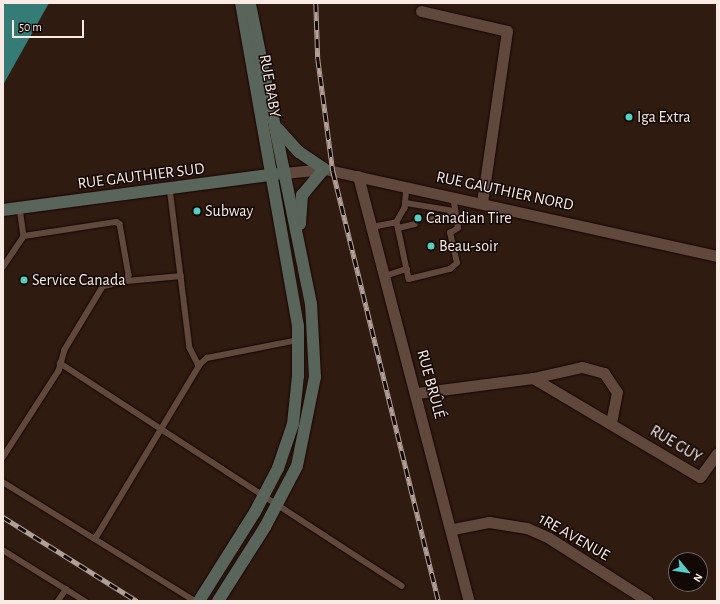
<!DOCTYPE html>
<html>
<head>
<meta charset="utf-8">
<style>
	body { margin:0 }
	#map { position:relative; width:720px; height:604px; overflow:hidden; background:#301b11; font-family:"Alegreya Sans",sans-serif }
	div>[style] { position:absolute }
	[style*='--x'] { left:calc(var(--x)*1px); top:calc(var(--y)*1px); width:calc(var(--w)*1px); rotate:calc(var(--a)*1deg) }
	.water>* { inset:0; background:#357b76 }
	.roads { filter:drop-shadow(0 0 1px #170501) drop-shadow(0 0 1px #170501) }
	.lane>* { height:5.5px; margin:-2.75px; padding:0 2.75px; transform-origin:2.75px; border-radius:2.75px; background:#61483d }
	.street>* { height:11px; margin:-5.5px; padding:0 5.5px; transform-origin:5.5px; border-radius:5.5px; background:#61483d }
	.secondary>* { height:12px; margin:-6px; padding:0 6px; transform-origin:6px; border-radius:6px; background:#59645a }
	.rail>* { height:4.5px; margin-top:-2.25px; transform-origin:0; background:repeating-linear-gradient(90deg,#120805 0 9px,#b2a098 0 18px); box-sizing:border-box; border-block:1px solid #b2a098 }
	.dots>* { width:11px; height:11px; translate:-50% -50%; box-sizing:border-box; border:2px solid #120805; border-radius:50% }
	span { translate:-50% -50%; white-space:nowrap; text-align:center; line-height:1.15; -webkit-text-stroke:3px #120805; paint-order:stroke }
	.street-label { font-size:16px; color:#f9eae3 }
	.poi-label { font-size:16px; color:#f9eae3 }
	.left { translate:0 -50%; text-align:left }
	.frame { position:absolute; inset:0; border:4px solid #f9eae3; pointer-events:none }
	.north { position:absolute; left:668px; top:552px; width:40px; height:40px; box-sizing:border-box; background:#120805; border:1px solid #6e625e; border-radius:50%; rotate:120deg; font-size:11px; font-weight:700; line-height:16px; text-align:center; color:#f9eae3 }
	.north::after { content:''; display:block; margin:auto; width:14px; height:18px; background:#55cec5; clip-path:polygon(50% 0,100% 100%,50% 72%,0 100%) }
	.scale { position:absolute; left:12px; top:20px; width:72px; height:18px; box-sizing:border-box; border:2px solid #f9eae3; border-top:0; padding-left:5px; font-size:12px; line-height:14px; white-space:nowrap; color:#f9eae3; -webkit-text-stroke:3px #120805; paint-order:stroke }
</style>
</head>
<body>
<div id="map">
	<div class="water">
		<div style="clip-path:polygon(3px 3px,49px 3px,3px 85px)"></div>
	</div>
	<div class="roads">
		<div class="lane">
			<div style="--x:407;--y:186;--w:22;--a:95"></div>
			<div style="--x:405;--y:208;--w:16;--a:120"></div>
			<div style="--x:397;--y:222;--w:58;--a:78.1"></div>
			<div style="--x:409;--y:279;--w:42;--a:-13.7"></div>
			<div style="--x:450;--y:269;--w:9;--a:-41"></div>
			<div style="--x:457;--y:263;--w:31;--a:-103"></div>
			<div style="--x:450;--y:233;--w:9;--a:-32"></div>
			<div style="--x:458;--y:228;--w:31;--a:-99"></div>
			<div style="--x:170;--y:188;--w:161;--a:82.9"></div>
			<div style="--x:190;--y:348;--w:20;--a:63"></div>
			<div style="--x:406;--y:203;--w:50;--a:9.3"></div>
			<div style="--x:20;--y:208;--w:28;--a:82"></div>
			<div style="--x:429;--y:220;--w:26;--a:-11"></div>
			<div style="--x:372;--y:227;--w:25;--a:-11"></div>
			<div style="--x:398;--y:228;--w:17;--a:-13"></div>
			<div style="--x:3;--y:267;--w:37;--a:-56"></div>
			<div style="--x:24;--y:236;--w:93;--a:-8.7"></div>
			<div style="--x:116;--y:222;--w:4;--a:27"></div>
			<div style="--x:120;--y:224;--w:52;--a:80"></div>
			<div style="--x:129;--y:275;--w:6;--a:108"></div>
			<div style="--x:127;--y:281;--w:25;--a:166"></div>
			<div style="--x:103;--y:287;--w:74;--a:121.1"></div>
			<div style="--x:65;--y:350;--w:22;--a:106"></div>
			<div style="--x:59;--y:371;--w:103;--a:122.8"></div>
			<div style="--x:385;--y:276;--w:23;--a:-18"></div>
			<div style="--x:127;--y:281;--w:54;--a:-5.3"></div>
			<div style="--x:60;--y:363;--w:408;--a:33.1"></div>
			<div style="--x:3;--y:482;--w:226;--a:31.8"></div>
			<div style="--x:95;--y:539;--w:204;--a:-59"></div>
			<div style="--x:200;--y:364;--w:9;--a:-41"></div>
			<div style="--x:207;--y:358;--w:93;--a:-11.2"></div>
			<div style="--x:3;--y:550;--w:97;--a:31.9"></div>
			<div style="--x:58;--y:601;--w:14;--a:-56"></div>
		</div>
		<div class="street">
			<div style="--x:421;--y:11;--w:88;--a:13.1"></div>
			<div style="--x:507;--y:31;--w:174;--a:98.3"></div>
			<div style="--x:284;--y:173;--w:40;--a:-5.7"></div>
			<div style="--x:324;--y:169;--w:403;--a:12.5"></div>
			<div style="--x:358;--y:176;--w:439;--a:75.4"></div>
			<div style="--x:533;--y:378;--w:50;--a:-12.7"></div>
			<div style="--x:582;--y:367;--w:23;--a:15"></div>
			<div style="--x:604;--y:373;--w:23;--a:56"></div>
			<div style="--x:617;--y:392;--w:32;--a:101"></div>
			<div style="--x:417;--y:393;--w:117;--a:-7.4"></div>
			<div style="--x:533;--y:378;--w:194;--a:30.7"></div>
			<div style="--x:700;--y:477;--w:29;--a:-54"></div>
			<div style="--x:453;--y:529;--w:37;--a:-11"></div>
			<div style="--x:489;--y:522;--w:38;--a:9"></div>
			<div style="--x:527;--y:528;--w:24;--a:24"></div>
			<div style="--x:549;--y:538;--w:117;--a:32.5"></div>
		</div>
		<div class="secondary">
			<div style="--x:278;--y:129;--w:31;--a:48"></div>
			<div style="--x:299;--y:152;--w:30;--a:34"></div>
			<div style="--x:324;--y:169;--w:34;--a:130"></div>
			<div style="--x:302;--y:195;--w:29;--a:94"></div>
			<div style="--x:3;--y:210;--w:276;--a:-7.5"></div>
			<div style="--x:199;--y:601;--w:105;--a:-57.8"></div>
			<div style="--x:255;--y:512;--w:50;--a:-62.4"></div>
			<div style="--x:278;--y:468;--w:46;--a:-71.2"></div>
			<div style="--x:293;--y:424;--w:48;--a:-84.1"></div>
			<div style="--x:298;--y:376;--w:50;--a:-90"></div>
			<div style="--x:298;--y:326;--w:328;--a:-100"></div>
			<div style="--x:218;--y:601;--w:88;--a:-57.6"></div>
			<div style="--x:265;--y:527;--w:69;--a:-62.3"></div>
			<div style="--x:297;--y:466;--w:91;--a:-78.6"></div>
			<div style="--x:315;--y:377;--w:73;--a:-93.1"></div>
			<div style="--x:311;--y:304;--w:307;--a:-101.5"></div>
		</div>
	</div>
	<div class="rail">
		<div style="--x:316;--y:3;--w:56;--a:88"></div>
		<div style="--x:318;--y:59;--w:113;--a:82.4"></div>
		<div style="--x:333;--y:171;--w:443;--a:76.2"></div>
		<div style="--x:3;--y:517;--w:158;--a:32.1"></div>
	</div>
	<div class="dots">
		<div style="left:629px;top:117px;background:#55cec5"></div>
		<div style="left:197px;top:211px;background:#55cec5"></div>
		<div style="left:418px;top:218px;background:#55cec5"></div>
		<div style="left:431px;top:246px;background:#55cec5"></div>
		<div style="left:24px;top:280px;background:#55cec5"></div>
	</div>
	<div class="street-label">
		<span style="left:270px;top:86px;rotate:80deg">RUE BABY</span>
		<span style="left:141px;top:176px;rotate:-7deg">RUE GAUTHIER SUD</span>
		<span style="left:505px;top:191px;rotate:12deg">RUE GAUTHIER NORD</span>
		<span style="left:431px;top:384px;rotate:75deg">RUE BRÛLÉ</span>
		<span style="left:676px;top:444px;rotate:31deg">RUE GUY</span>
		<span style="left:574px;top:537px;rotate:30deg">1RE AVENUE</span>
	</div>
	<div class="poi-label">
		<span class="left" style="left:637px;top:117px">Iga Extra</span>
		<span class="left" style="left:205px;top:211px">Subway</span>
		<span class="left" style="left:426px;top:218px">Canadian Tire</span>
		<span class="left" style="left:439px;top:246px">Beau-soir</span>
		<span class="left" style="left:32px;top:280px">Service Canada</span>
	</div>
	<div class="frame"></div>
	<div class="north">N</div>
	<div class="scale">50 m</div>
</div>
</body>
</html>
